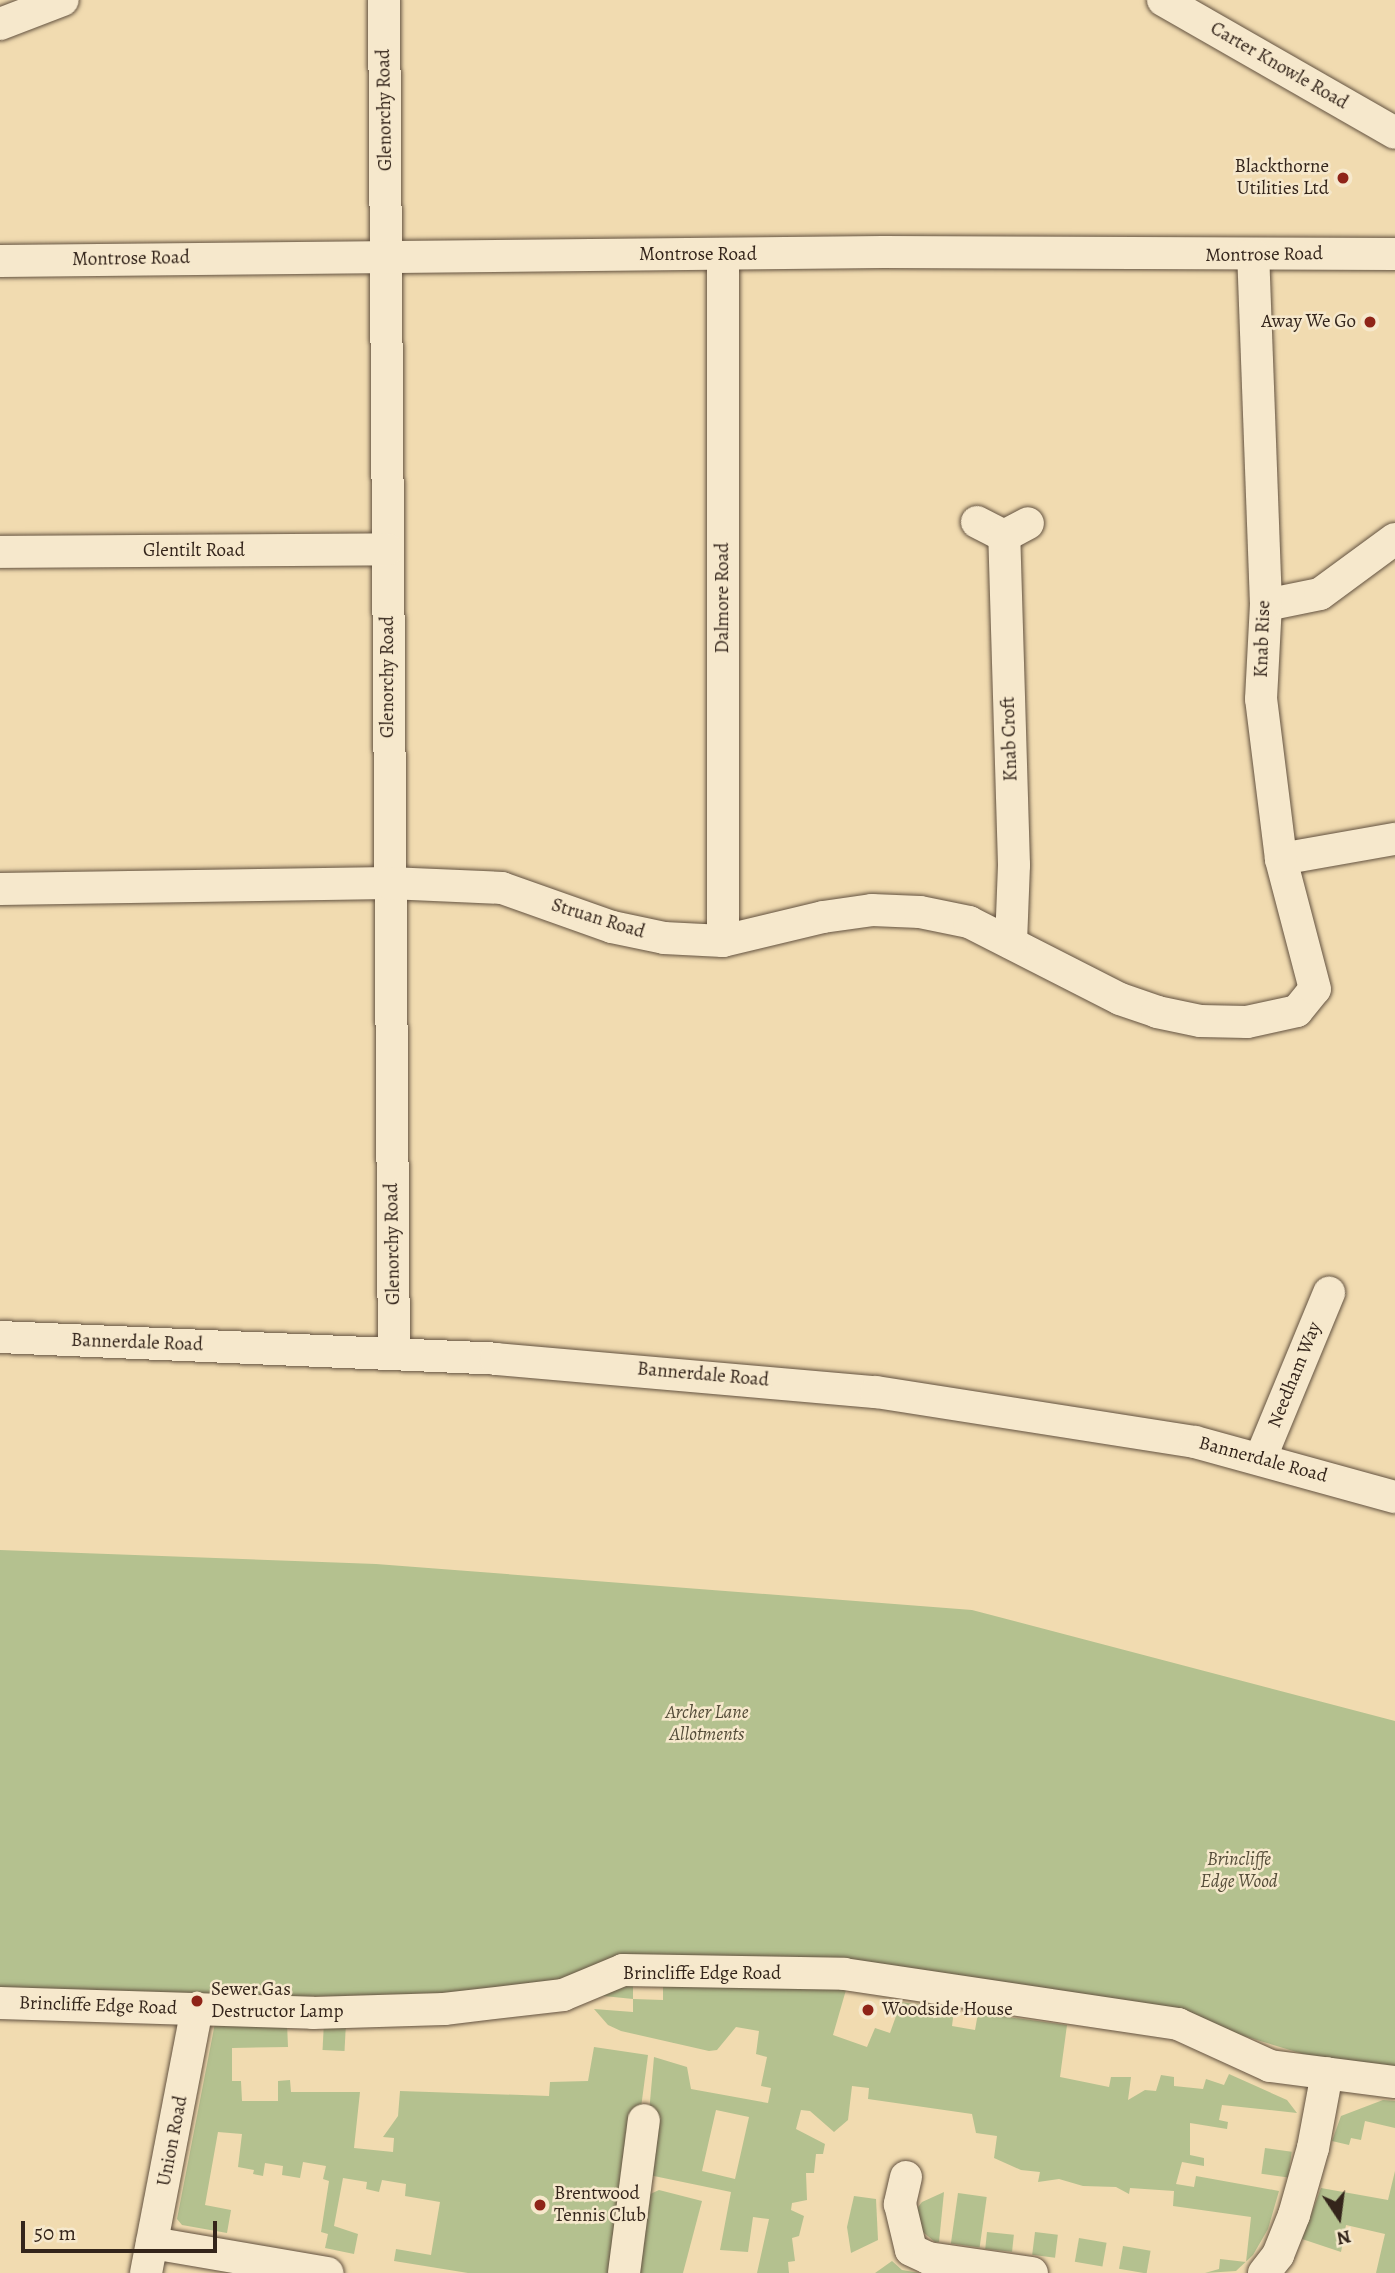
<!DOCTYPE html>
<style>
body{margin:0}
#map{position:relative;width:1395px;height:2273px;overflow:hidden;background:#f1dbb0;font-family:Alegreya,serif}
div>[style]{position:absolute}
.green>*{inset:0;background:#b4c18f;transform-origin:0 0}
.roads{filter:drop-shadow(0 0 2px #635240) drop-shadow(0 0 2px #635240)}
.minor>*{height:32px;margin:-16px;padding:0 16px;transform-origin:16px;border-radius:16px;background:#f6e8cc}
.dots>*{width:19px;height:19px;translate:-50% -50%;box-sizing:border-box;border:4px solid #f6e8cc;border-radius:50%}
span{translate:-50% -50%;white-space:nowrap;text-align:center;line-height:1.15;-webkit-text-stroke:5px #f6e8cc;paint-order:stroke}
.street-label{font-size:19px;color:#34251b}
.poi-label{font-size:19px;color:#34251b}
.right{translate:-100% -50%;text-align:right}
.left{translate:0 -50%;text-align:left}
.park-label{font-size:19px;color:#544c38;font-style:italic}
.north{position:absolute;left:1304px;top:2182px;width:70px;height:70px;-webkit-text-stroke:5px #f6e8cc;paint-order:stroke;rotate:167deg;font-size:19px;font-weight:700;line-height:28px;text-align:center;color:#34251b}
.north::after{content:'';display:block;margin:auto;width:24px;height:32px;background:#34251b;clip-path:polygon(50% 0,100% 100%,50% 72%,0 100%)}
.scale{position:absolute;left:21px;top:2221px;width:196px;height:32px;box-sizing:border-box;border:4px solid #34251b;border-top:0;padding-left:9px;font-size:21px;line-height:24px;white-space:nowrap;color:#34251b;-webkit-text-stroke:5px #f6e8cc;paint-order:stroke}
</style>
<div id="map">
<div class="green">
<div style="clip-path:polygon(0 1550px,376px 1564px,972px 1610px,1395px 1721px,1395px 2068px,1323px 2060px,1174px 2015px,845px 1964px,510px 1991px,270px 1998px,0 1995px)"></div>
<div style="clip-path:polygon(evenodd,633px 1981px,633px 1999px,663px 2000px,663px 1981px,848px 1983px,833px 2035px,867px 2047px,875px 2028px,890px 2033px,901px 2002px,954px 2010px,952px 2026px,975px 2030px,978px 2013px,1067px 2025px,1060px 2077px,1109px 2087px,1111px 2077px,1131px 2077px,1128px 2100px,1145px 2090px,1156px 2091px,1161px 2075px,1174px 2077px,1174px 2086px,1203px 2089px,1206px 2079px,1224px 2085px,1229px 2074px,1287px 2100px,1297px 2113px,1222px 2105px,1219px 2120px,1228px 2122px,1227px 2129px,1190px 2123px,1190px 2155px,1204px 2158px,1204px 2166px,1182px 2162px,1176px 2184px,1194px 2187px,1196px 2176px,1279px 2191px,1268px 2229px,1253px 2255px,1236px 2271px,1205px 2273px,1219px 2269px,1220px 2259px,1246px 2262px,1251px 2217px,1173px 2206px,1174px 2191px,1130px 2188px,1129px 2194px,1116px 2187px,1083px 2186px,1059px 2179px,1038px 2182px,1040px 2172px,1021px 2170px,994px 2158px,997px 2136px,976px 2133px,972px 2114px,868px 2099px,869px 2088px,852px 2086px,848px 2120px,834px 2132px,810px 2111px,801px 2110px,796px 2129px,825px 2144px,823px 2154px,816px 2154px,814px 2173px,806px 2173px,807px 2200px,792px 2203px,791px 2210px,804px 2216px,799px 2236px,792px 2238px,795px 2261px,788px 2262px,789px 2273px,757px 2273px,769px 2219px,753px 2217px,748px 2252px,720px 2250px,731px 2192px,649px 2175px,644px 2168px,654px 2057px,687px 2067px,691px 2089px,768px 2103px,771px 2088px,761px 2086px,767px 2057px,756px 2054px,759px 2031px,736px 2027px,717px 2050px,709px 2051px,621px 2031px,608px 2025px,594px 2009px,633px 2012px,633px 1999px,594px 1995px,633px 1981px,716px 2110px,749px 2117px,735px 2179px,702px 2171px,716px 2110px)"></div>
<div style="left:324px;top:2022px;width:22px;height:28px;rotate:3deg"></div>
<div style="clip-path:polygon(215px 2023px,287px 2023px,288px 2047px,232px 2048px,232px 2081px,241px 2081px,242px 2101px,278px 2101px,278px 2081px,290px 2080px,291px 2092px,360px 2092px,354px 2148px,393px 2152px,394px 2138px,383px 2137px,398px 2116px,400px 2091px,549px 2096px,550px 2082px,588px 2081px,594px 2047px,648px 2055px,619px 2273px,468px 2273px,394px 2261px,396px 2249px,431px 2255px,440px 2202px,405px 2196px,406px 2184px,382px 2180px,379px 2192px,366px 2189px,367px 2182px,343px 2178px,334px 2226px,358px 2234px,354px 2254px,325px 2248px,328px 2234px,321px 2232px,329px 2181px,323px 2179px,326px 2166px,303px 2162px,300px 2178px,282px 2175px,283px 2166px,265px 2163px,263px 2176px,253px 2174px,254px 2170px,238px 2167px,242px 2134px,218px 2132px,205px 2205px,231px 2210px,227px 2233px,182px 2225px,177px 2219px)"></div>
<div style="clip-path:polygon(1383px 2100px,1395px 2101px,1395px 2128px,1365px 2121px,1361px 2140px,1351px 2138px,1349px 2145px,1332px 2141px,1341px 2116px)"></div>
<div style="left:1265px;top:2148px;width:27px;height:26px;rotate:8deg"></div>
<div style="clip-path:polygon(1395px 2171px,1395px 2273px,1376px 2273px,1385px 2234px,1346px 2225px,1341px 2252px,1302px 2239px,1321px 2188px,1388px 2200px)"></div>
<div style="clip-path:polygon(659px 2190px,702px 2201px,683px 2273px,635px 2273px,646px 2196px)"></div>
<div style="clip-path:polygon(944px 2192px,939px 2242px,935px 2242px,918px 2228px,915px 2211px,922px 2202px)"></div>
<div style="left:958px;top:2193px;width:29px;height:51px;rotate:8deg"></div>
<div style="clip-path:polygon(854px 2196px,876px 2199px,878px 2240px,851px 2253px,847px 2227px)"></div>
<div style="left:987px;top:2232px;width:27px;height:17px;rotate:6deg"></div>
<div style="left:1035px;top:2232px;width:23px;height:23px;rotate:7deg"></div>
<div style="left:1079px;top:2238px;width:28px;height:24px;rotate:10deg"></div>
<div style="left:1123px;top:2246px;width:28px;height:23px;rotate:10deg"></div>
<div style="clip-path:polygon(892px 2261px,902px 2270px,920px 2273px,875px 2273px)"></div>
</div>
<div class="roads">
<div class="minor">
<div style="left:384px;top:0;width:1354px;rotate:89.58deg"></div>
<div style="left:1163px;top:0;width:267px;rotate:29.8deg"></div>
<div style="left:0;top:24px;width:67px;rotate:-20.9deg"></div>
<div style="left:0;top:261px;width:883px;rotate:-0.58deg"></div>
<div style="left:883px;top:252px;width:512px;rotate:0.22deg"></div>
<div style="left:977px;top:522px;width:30px;rotate:27deg"></div>
<div style="left:0;top:552px;width:388px;rotate:-0.4deg"></div>
<div style="left:1266px;top:605px;width:55px;rotate:-11.5deg"></div>
<div style="left:1320px;top:594px;width:93px;rotate:-36.3deg"></div>
<div style="left:1281px;top:859px;width:116px;rotate:-10deg"></div>
<div style="left:0;top:889px;width:389px;rotate:-0.9deg"></div>
<div style="left:389px;top:883px;width:113px;rotate:2.5deg"></div>
<div style="left:502px;top:888px;width:117px;rotate:19.5deg"></div>
<div style="left:612px;top:927px;width:53px;rotate:11.9deg"></div>
<div style="left:664px;top:938px;width:59px;rotate:2.9deg"></div>
<div style="left:723px;top:941px;width:103px;rotate:-13.5deg"></div>
<div style="left:823px;top:917px;width:49px;rotate:-8.1deg"></div>
<div style="left:872px;top:910px;width:48px;rotate:2.4deg"></div>
<div style="left:920px;top:912px;width:50px;rotate:11.5deg"></div>
<div style="left:969px;top:922px;width:169px;rotate:27deg"></div>
<div style="left:1120px;top:999px;width:39px;rotate:19deg"></div>
<div style="left:1157px;top:1012px;width:44px;rotate:11.8deg"></div>
<div style="left:1200px;top:1021px;width:47px;rotate:1.2deg"></div>
<div style="left:1247px;top:1022px;width:51px;rotate:-12.4deg"></div>
<div style="left:1297px;top:1011px;width:28px;rotate:-51deg"></div>
<div style="left:1315px;top:989px;width:134px;rotate:-104.7deg"></div>
<div style="left:1281px;top:859px;width:161px;rotate:-97.1deg"></div>
<div style="left:1261px;top:699px;width:94px;rotate:-87deg"></div>
<div style="left:1266px;top:605px;width:351px;rotate:-92.1deg"></div>
<div style="left:723px;top:941px;width:686px;rotate:-90deg"></div>
<div style="left:1011px;top:943px;width:78px;rotate:-87.8deg"></div>
<div style="left:1014px;top:865px;width:329px;rotate:-91.7deg"></div>
<div style="left:1004px;top:536px;width:27px;rotate:-28deg"></div>
<div style="left:0;top:1337px;width:496px;rotate:2.5deg"></div>
<div style="left:496px;top:1359px;width:381px;rotate:5deg"></div>
<div style="left:876px;top:1392px;width:323px;rotate:8.9deg"></div>
<div style="left:1195px;top:1442px;width:207px;rotate:15.4deg"></div>
<div style="left:1261px;top:1457px;width:178px;rotate:-67.5deg"></div>
<div style="left:0;top:2003px;width:313px;rotate:1.8deg"></div>
<div style="left:313px;top:2013px;width:131px;rotate:-1.7deg"></div>
<div style="left:444px;top:2009px;width:120px;rotate:-6.7deg"></div>
<div style="left:563px;top:1995px;width:65px;rotate:-22.6deg"></div>
<div style="left:623px;top:1970px;width:221px;rotate:1deg"></div>
<div style="left:844px;top:1974px;width:338px;rotate:8.5deg"></div>
<div style="left:1178px;top:2024px;width:101px;rotate:24.5deg"></div>
<div style="left:1270px;top:2066px;width:126px;rotate:7.3deg"></div>
<div style="left:906px;top:2177px;width:28px;rotate:103deg"></div>
<div style="left:900px;top:2204px;width:47px;rotate:76.6deg"></div>
<div style="left:911px;top:2250px;width:19px;rotate:25deg"></div>
<div style="left:928px;top:2258px;width:105px;rotate:8.2deg"></div>
<div style="left:152px;top:2243px;width:178px;rotate:9.7deg"></div>
<div style="left:146px;top:2273px;width:269px;rotate:-79.1deg"></div>
<div style="left:624px;top:2273px;width:154px;rotate:-82.6deg"></div>
<div style="left:1264px;top:2273px;width:23px;rotate:-52deg"></div>
<div style="left:1278px;top:2255px;width:43px;rotate:-68.2deg"></div>
<div style="left:1294px;top:2215px;width:70px;rotate:-74.2deg"></div>
<div style="left:1313px;top:2148px;width:76px;rotate:-79.4deg"></div>
</div>
</div>
<div class="dots">
<div style="left:1343px;top:178px;background:#8f2418"></div>
<div style="left:1370px;top:322px;background:#8f2418"></div>
<div style="left:197px;top:2001px;background:#8f2418"></div>
<div style="left:868px;top:2010px;background:#8f2418"></div>
<div style="left:540px;top:2205px;background:#8f2418"></div>
</div>
<div class="street-label">
<span style="left:1279px;top:66px;rotate:30deg">Carter Knowle Road</span>
<span style="left:385px;top:110px;rotate:-91deg">Glenorchy Road</span>
<span style="left:698px;top:255px">Montrose Road</span>
<span style="left:1264px;top:255px;rotate:-1deg">Montrose Road</span>
<span style="left:131px;top:259px;rotate:-1deg">Montrose Road</span>
<span style="left:194px;top:551px">Glentilt Road</span>
<span style="left:723px;top:598px;rotate:-90deg">Dalmore Road</span>
<span style="left:1263px;top:639px;rotate:-88deg">Knab Rise</span>
<span style="left:388px;top:677px;rotate:-90deg">Glenorchy Road</span>
<span style="left:1010px;top:739px;rotate:-92deg">Knab Croft</span>
<span style="left:598px;top:919px;rotate:17deg">Struan Road</span>
<span style="left:393px;top:1244px;rotate:-91deg">Glenorchy Road</span>
<span style="left:137px;top:1343px;rotate:2deg">Bannerdale Road</span>
<span style="left:703px;top:1375px;rotate:5deg">Bannerdale Road</span>
<span style="left:1295px;top:1375px;rotate:-68deg">Needham Way</span>
<span style="left:1263px;top:1460px;rotate:15deg">Bannerdale Road</span>
<span style="left:702px;top:1974px">Brincliffe Edge Road</span>
<span style="left:98px;top:2006px;rotate:2deg">Brincliffe Edge Road</span>
<span style="left:173px;top:2141px;rotate:-79deg">Union Road</span>
</div>
<div class="poi-label">
<span class="right" style="left:1329px;top:178px">Blackthorne<br>Utilities Ltd</span>
<span class="right" style="left:1356px;top:322px">Away We Go</span>
<span class="left" style="left:211px;top:2001px">Sewer Gas<br>Destructor Lamp</span>
<span class="left" style="left:882px;top:2010px">Woodside House</span>
<span class="left" style="left:554px;top:2205px">Brentwood<br>Tennis Club</span>
</div>
<div class="park-label">
<span style="left:707px;top:1724px">Archer Lane<br>Allotments</span>
<span style="left:1239px;top:1871px">Brincliffe<br>Edge Wood</span>
</div>
<div class="north">N</div>
<div class="scale">50 m</div>
</div>
